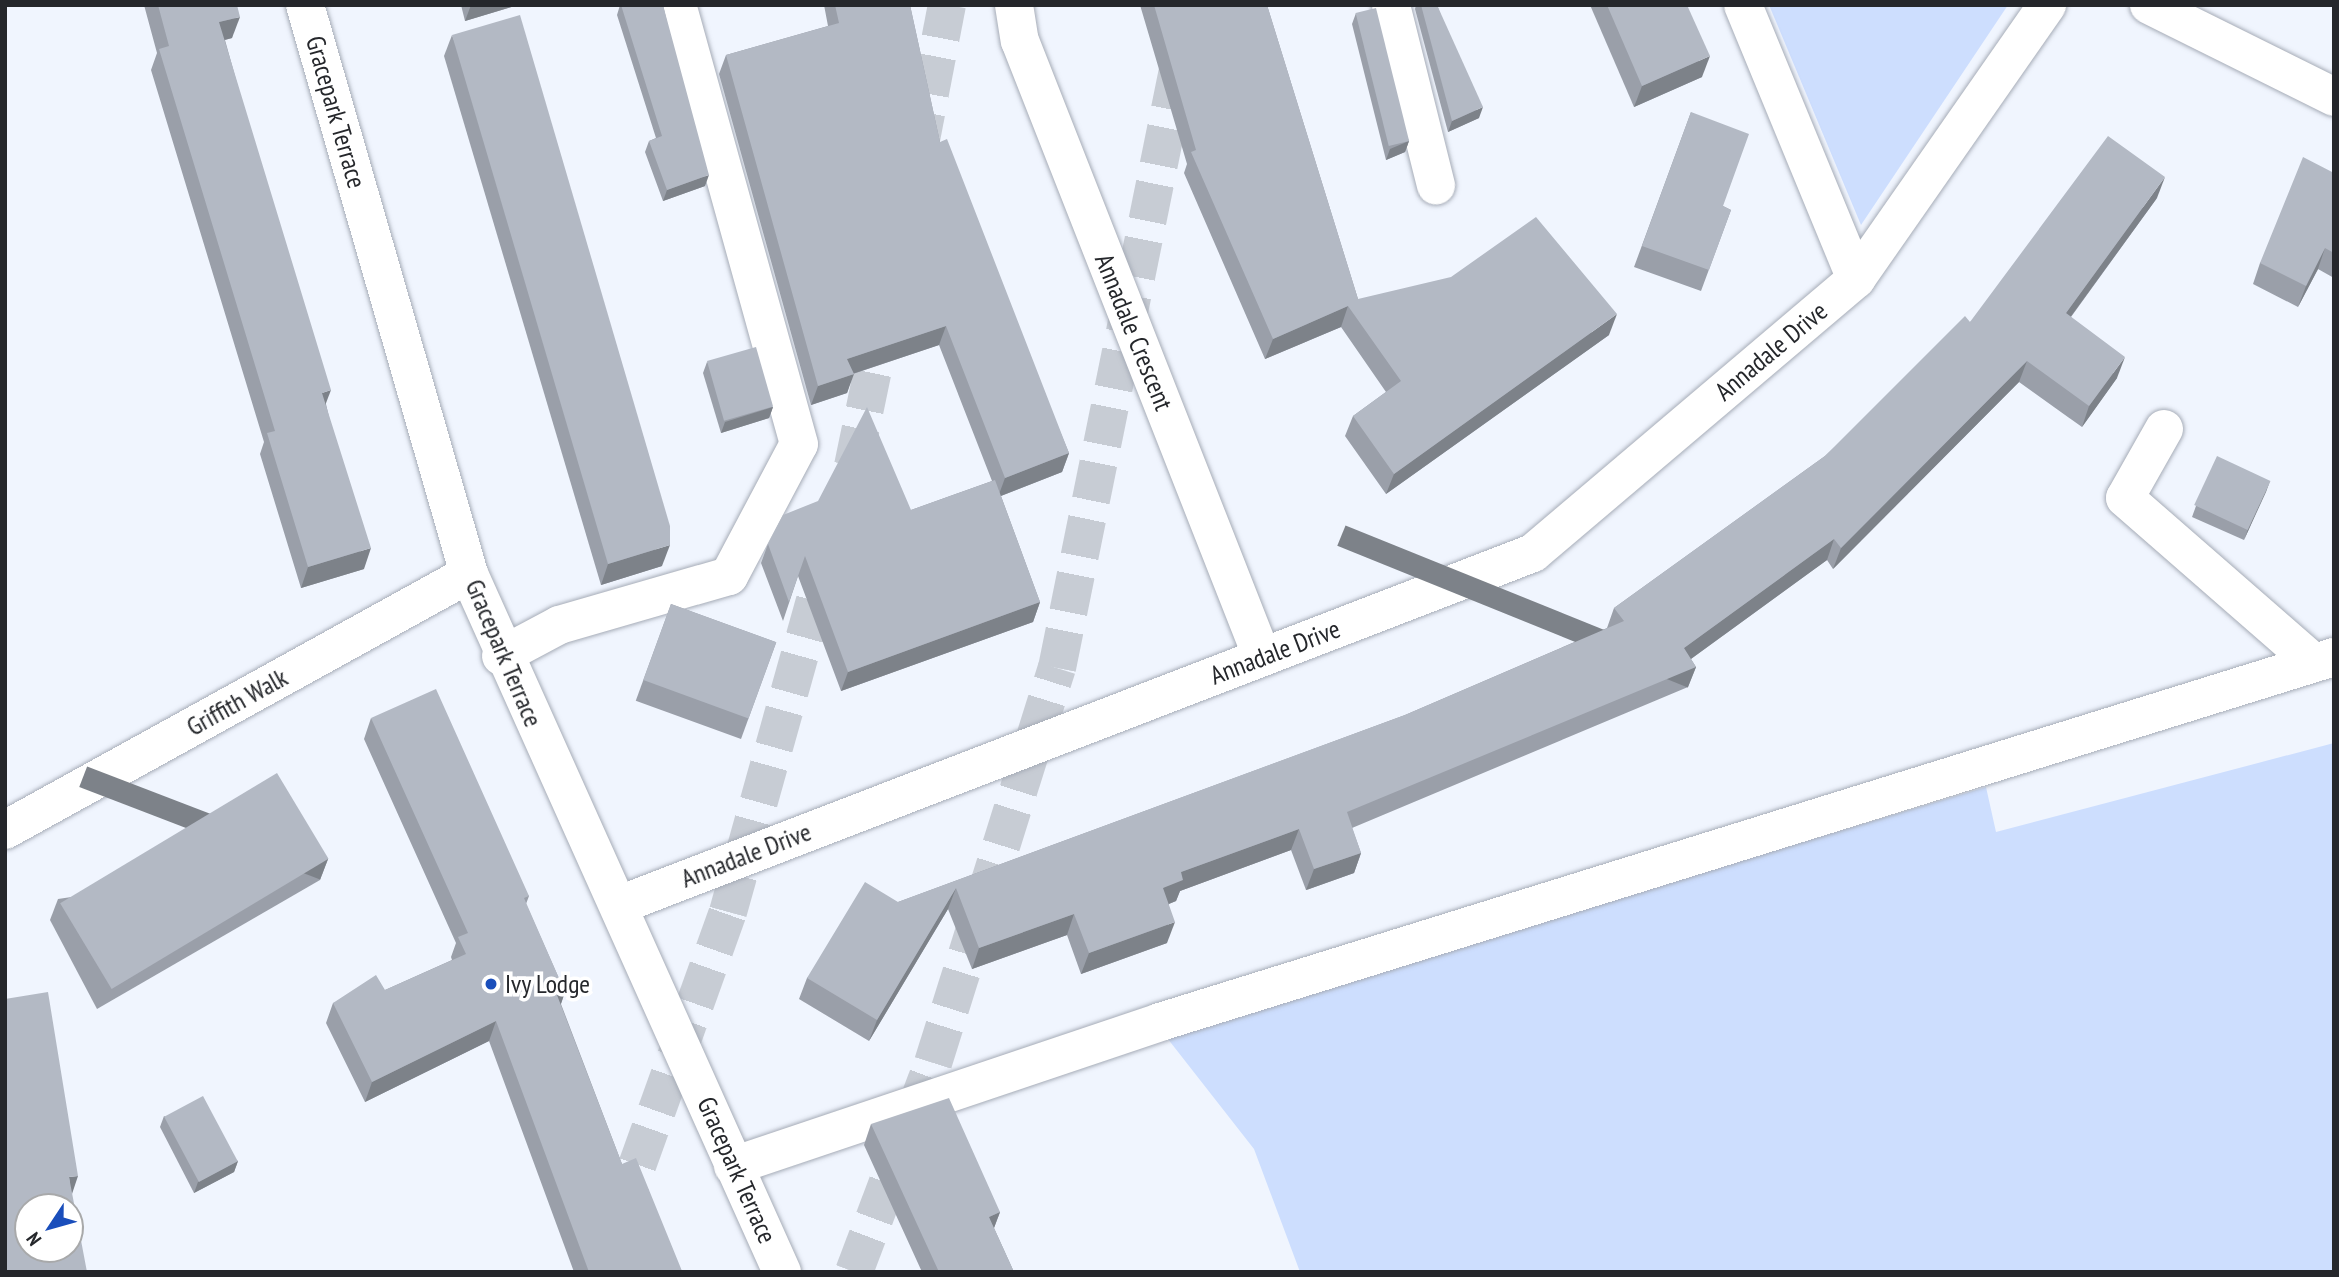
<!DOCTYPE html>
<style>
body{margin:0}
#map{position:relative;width:2339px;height:1277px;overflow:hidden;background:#f0f5fe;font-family:"PT Sans Narrow",sans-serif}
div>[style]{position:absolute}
.green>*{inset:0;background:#cddefe}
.highway-tunnel>*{height:38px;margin-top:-19px;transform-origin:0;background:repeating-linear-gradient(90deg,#c7ccd4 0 38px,transparent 0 57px)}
.roads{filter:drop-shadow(0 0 2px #a6acb7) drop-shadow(0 0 2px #a6acb7)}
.minor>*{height:38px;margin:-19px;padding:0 19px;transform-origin:19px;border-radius:19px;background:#fff}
.wall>*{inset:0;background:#9a9fa9;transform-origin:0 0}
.shaded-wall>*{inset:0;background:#7d8289;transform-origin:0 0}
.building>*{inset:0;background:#b3b9c4;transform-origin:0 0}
.dots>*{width:19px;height:19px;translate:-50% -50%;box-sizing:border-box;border:4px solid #fff;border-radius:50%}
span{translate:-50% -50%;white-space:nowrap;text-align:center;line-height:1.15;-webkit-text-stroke:7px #fff;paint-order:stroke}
.street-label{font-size:26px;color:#25272b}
.poi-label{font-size:26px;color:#25272b}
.left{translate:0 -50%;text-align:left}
.frame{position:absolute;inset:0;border:7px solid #25272b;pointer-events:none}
.north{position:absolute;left:14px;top:1193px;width:70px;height:70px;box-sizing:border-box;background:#fff;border:2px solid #a8a9aa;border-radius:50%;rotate:234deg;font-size:19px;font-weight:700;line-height:28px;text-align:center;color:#25272b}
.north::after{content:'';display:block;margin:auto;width:24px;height:32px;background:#1a4ebb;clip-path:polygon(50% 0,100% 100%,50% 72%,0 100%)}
</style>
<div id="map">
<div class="green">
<div style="clip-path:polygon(1769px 5px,2008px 5px,1861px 225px)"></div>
<div style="clip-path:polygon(2334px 743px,2334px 1272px,1300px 1272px,1254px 1149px,1164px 1034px,1986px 787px,1996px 832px)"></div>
</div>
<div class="highway-tunnel">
<div style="left:919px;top:150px;width:148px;rotate:-79.1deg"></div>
<div style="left:853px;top:466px;width:153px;rotate:-78.3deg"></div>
<div style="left:599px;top:1272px;width:382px;rotate:-70.3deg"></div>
<div style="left:728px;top:912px;width:364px;rotate:-74.4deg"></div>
<div style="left:854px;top:1272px;width:223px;rotate:-69.3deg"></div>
<div style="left:933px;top:1063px;width:414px;rotate:-72.6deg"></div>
<div style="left:1057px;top:668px;width:676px;rotate:-78.57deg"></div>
</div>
<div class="roads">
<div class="minor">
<div style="left:305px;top:5px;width:592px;rotate:73.92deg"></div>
<div style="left:469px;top:574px;width:765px;rotate:65.85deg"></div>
<div style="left:1014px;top:5px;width:36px;rotate:81deg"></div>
<div style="left:1020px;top:41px;width:662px;rotate:68.55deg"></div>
<div style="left:1391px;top:5px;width:186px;rotate:76deg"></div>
<div style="left:1743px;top:5px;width:296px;rotate:67.6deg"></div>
<div style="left:2149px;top:5px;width:207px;rotate:26.4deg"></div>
<div style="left:2164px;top:429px;width:79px;rotate:119.5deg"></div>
<div style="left:2125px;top:498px;width:251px;rotate:41.1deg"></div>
<div style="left:501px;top:656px;width:66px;rotate:-28.1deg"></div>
<div style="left:559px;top:625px;width:177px;rotate:-16.1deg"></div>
<div style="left:729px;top:576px;width:149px;rotate:-62.1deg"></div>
<div style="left:799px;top:444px;width:456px;rotate:-105.5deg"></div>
<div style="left:5px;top:830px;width:530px;rotate:-28.89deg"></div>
<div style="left:622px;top:904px;width:976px;rotate:-21.07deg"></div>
<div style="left:1533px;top:553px;width:424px;rotate:-40.3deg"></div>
<div style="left:1856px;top:279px;width:334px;rotate:-55.1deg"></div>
<div style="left:733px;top:1166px;width:451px;rotate:-18.6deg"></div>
<div style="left:1160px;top:1022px;width:1229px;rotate:-17.27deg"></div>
</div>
</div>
<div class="wall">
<div style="clip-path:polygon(144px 5px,237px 5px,232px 38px,225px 40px,326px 404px,364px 569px,301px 588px,260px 454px,264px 442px,151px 70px,157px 53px)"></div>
<div style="clip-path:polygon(461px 5px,518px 5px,465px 21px)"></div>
<div style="clip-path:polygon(620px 5px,663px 5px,705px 186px,663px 201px,645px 152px,649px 141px,656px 138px,617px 15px)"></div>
<div style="clip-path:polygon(824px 5px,910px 5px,940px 142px,1069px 453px,1062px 472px,1001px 496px,1040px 602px,1033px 622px,841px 691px,798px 576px,783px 621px,761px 563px,768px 544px,911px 510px,992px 481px,939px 345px,853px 374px,847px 393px,811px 405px,719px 74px,726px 55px,828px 26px)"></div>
<div style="clip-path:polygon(1140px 5px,1267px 5px,1358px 299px,1609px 335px,1386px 494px,1345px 436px,1353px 416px,1386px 392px,1341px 327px,1265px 359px,1184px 173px,1187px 164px)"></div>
<div style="clip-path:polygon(1416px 5px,1437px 5px,1479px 118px,1448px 132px,1415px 9px)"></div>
<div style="clip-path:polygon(1590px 5px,1687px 5px,1702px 77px,1634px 107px)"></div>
<div style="clip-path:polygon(1356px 13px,1409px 141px,1405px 152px,1386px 160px,1352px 24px)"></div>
<div style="clip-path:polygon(452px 35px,662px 566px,601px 585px,444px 56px)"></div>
<div style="clip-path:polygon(1691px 112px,1723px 206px,1731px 210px,1701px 291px,1634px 267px)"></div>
<div style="clip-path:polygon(2334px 173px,2334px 278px,2318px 269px,2298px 307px,2253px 284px,2260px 263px)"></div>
<div style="clip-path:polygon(2157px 198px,2071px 317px,2117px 378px,2082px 427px,2019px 382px,1833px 569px,1827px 560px,1691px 659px,1696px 667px,1688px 687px,1352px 828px,1361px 853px,1354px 873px,1306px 890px,1291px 850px,1180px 891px,1176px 901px,1169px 904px,1167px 943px,1081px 974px,1067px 935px,972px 969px,948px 909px,869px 1041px,799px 999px,807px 978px,898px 902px,1405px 715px,1607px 628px,1614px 608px,1825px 456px,1970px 322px)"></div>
<div style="clip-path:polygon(707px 362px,773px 407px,769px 418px,721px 433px,703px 373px)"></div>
<div style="clip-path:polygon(2270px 481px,2244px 540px,2192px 517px,2196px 506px)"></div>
<div style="left:671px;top:604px;width:112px;height:103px;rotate:20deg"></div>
<div style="clip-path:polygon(371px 718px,529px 896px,526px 904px,565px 992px,561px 1004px,622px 1164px,682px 1272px,574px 1272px,489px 1041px,365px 1102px,326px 1023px,333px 1003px,385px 990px,452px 960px,451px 957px,456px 943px,364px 739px)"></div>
<div style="clip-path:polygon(328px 859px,320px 880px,97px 1009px,50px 920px,58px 899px)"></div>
<div style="clip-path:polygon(164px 1116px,238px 1161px,234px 1172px,194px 1193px,160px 1127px)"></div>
<div style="clip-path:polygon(871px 1124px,1000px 1212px,994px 1228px,1014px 1272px,922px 1272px,864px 1145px)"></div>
</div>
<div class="shaded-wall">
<div style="clip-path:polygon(471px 5px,518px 5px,465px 21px)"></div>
<div style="clip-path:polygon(240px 17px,232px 38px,212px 43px,219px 22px)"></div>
<div style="clip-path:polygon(1710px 56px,1702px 77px,1634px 107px,1642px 86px)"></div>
<div style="clip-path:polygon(1483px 107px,1479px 118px,1448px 132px,1452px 121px)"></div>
<div style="clip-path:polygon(1409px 141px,1405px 152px,1386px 160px,1390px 149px)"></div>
<div style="clip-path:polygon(709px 175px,705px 186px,663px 201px,667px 190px)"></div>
<div style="clip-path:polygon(2165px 177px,2157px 198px,2058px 334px,2066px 313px)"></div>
<div style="clip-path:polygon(2325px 248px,2318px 269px,2298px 307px,2306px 286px)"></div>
<div style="clip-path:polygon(1348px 306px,1341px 327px,1265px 359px,1273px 339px)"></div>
<div style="clip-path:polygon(1617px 314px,1609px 335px,1386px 494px,1394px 474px)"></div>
<div style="clip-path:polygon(946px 326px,939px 345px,840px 378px,847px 359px)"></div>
<div style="clip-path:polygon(2125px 357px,2117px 378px,2082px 427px,2089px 406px)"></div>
<div style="clip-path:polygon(2027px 361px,2019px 382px,1833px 569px,1841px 548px)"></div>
<div style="clip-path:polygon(854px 374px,847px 393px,811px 405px,818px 386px)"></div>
<div style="clip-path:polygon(331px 390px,323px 411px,322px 393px)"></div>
<div style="clip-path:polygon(773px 407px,769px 418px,721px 433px,725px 422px)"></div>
<div style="clip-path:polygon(1069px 453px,1062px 472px,998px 497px,1005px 478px)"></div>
<div style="clip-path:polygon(2270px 481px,2266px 492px,2244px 540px,2248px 529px)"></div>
<div style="clip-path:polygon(1834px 539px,1827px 560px,1677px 669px,1684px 648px)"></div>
<div style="clip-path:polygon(670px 545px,662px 566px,601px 585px,608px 564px)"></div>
<div style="clip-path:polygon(371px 548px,364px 569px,301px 588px,308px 567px)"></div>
<div style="clip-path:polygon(1040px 602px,1033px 622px,841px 691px,848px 672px)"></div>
<div style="left:1696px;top:667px;width:22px;height:378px;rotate:112deg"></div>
<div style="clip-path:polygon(1299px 829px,1291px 850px,1180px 891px,1176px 901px,1156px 909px,1163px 888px,1181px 872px)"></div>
<div style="clip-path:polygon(1361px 853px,1354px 873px,1306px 890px,1314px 869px)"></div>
<div style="left:328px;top:859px;width:22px;height:258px;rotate:111deg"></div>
<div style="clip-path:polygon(956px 888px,948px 909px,869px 1041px,877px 1020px)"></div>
<div style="clip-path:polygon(1074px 914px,1067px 935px,972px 969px,979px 948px)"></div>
<div style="clip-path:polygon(1175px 922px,1167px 943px,1081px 974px,1089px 953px)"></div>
<div style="clip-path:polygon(565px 992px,558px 1012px,557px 995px)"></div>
<div style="clip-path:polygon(496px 1021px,489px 1041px,365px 1102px,372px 1082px)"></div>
<div style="clip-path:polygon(238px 1161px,234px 1172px,194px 1193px,198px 1182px)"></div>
<div style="clip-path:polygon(78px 1176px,71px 1197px,69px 1177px)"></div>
<div style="clip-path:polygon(1000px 1212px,992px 1233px,989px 1217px)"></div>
</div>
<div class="building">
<div style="clip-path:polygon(158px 5px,237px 5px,240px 17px,219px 22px,331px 390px,322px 393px,371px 548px,308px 567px,267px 433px,275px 431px,159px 49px,169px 46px)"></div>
<div style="clip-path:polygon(621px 5px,663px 5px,709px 175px,667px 190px,649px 141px,662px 136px)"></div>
<div style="clip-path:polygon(835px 5px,910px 5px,940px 142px,947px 139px,1069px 453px,1005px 478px,946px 326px,847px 359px,854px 374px,818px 386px,726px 55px,839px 23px)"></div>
<div style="clip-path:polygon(1154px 5px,1267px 5px,1358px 299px,1451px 277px,1536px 217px,1617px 314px,1394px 474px,1353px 416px,1401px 381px,1348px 306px,1273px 339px,1191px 152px,1196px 150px)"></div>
<div style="clip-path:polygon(1421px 5px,1437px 5px,1483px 107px,1452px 121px)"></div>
<div style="clip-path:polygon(1607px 5px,1687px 5px,1710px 56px,1642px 86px)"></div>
<div style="left:1376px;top:8px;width:137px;height:21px;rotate:76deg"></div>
<div style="clip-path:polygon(520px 15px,670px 526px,670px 545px,608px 564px,452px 35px)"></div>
<div style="clip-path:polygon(1691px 112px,1749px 134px,1723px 206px,1731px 210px,1709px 270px,1642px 246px)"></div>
<div style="clip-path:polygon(2108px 136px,2165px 177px,2066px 313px,2125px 357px,2089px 406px,2027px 361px,1841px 548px,1834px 539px,1684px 648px,1696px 667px,1347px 812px,1361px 853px,1314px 869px,1299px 829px,1181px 872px,1183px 880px,1163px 888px,1175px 922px,1089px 953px,1074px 914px,979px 948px,956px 888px,877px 1020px,807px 978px,865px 882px,898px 902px,1405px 715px,1624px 621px,1614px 608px,1825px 456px,1965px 316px,1970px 322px)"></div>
<div style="clip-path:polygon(2303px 157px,2334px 173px,2334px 253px,2325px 248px,2306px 286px,2260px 263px)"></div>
<div style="left:756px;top:347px;width:62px;height:51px;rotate:74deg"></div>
<div style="clip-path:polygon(867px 407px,911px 510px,995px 480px,1040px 602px,848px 672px,805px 556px,789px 602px,768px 544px,783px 515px,818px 501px)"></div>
<div style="left:2217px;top:456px;width:59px;height:54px;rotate:25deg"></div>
<div style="left:671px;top:604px;width:112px;height:81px;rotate:20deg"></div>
<div style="clip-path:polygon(436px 689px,529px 896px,524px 898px,565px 992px,557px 995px,622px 1164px,636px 1158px,682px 1271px,589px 1272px,496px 1021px,372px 1082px,333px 1003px,376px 975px,385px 990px,466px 954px,458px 937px,468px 933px,371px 718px)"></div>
<div style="left:277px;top:773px;width:100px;height:253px;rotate:59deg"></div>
<div style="clip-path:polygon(evenodd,48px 992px,78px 1176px,69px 1177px,87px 1272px,6px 1272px,5px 1265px,5px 999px,48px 992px,28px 1207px,70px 1207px,70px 1249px,28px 1249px,28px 1207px)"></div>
<div style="left:203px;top:1096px;width:74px;height:44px;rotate:62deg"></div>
<div style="clip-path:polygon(949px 1098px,1000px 1212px,989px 1217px,1014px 1272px,939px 1272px,871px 1124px)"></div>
</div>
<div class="dots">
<div style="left:491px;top:984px;background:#1a4ebb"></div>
</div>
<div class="street-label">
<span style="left:336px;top:112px;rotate:74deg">Gracepark Terrace</span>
<span style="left:1134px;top:332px;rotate:68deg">Annadale Crescent</span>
<span style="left:1771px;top:351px;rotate:-40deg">Annadale Drive</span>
<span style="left:1275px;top:652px;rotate:-21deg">Annadale Drive</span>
<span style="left:504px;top:653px;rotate:67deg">Gracepark Terrace</span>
<span style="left:237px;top:702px;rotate:-29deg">Griffith Walk</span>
<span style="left:746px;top:855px;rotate:-21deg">Annadale Drive</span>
<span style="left:737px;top:1170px;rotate:66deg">Gracepark Terrace</span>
</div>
<div class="poi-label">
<span class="left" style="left:505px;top:984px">Ivy Lodge</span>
</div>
<div class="frame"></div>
<div class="north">N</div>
</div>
